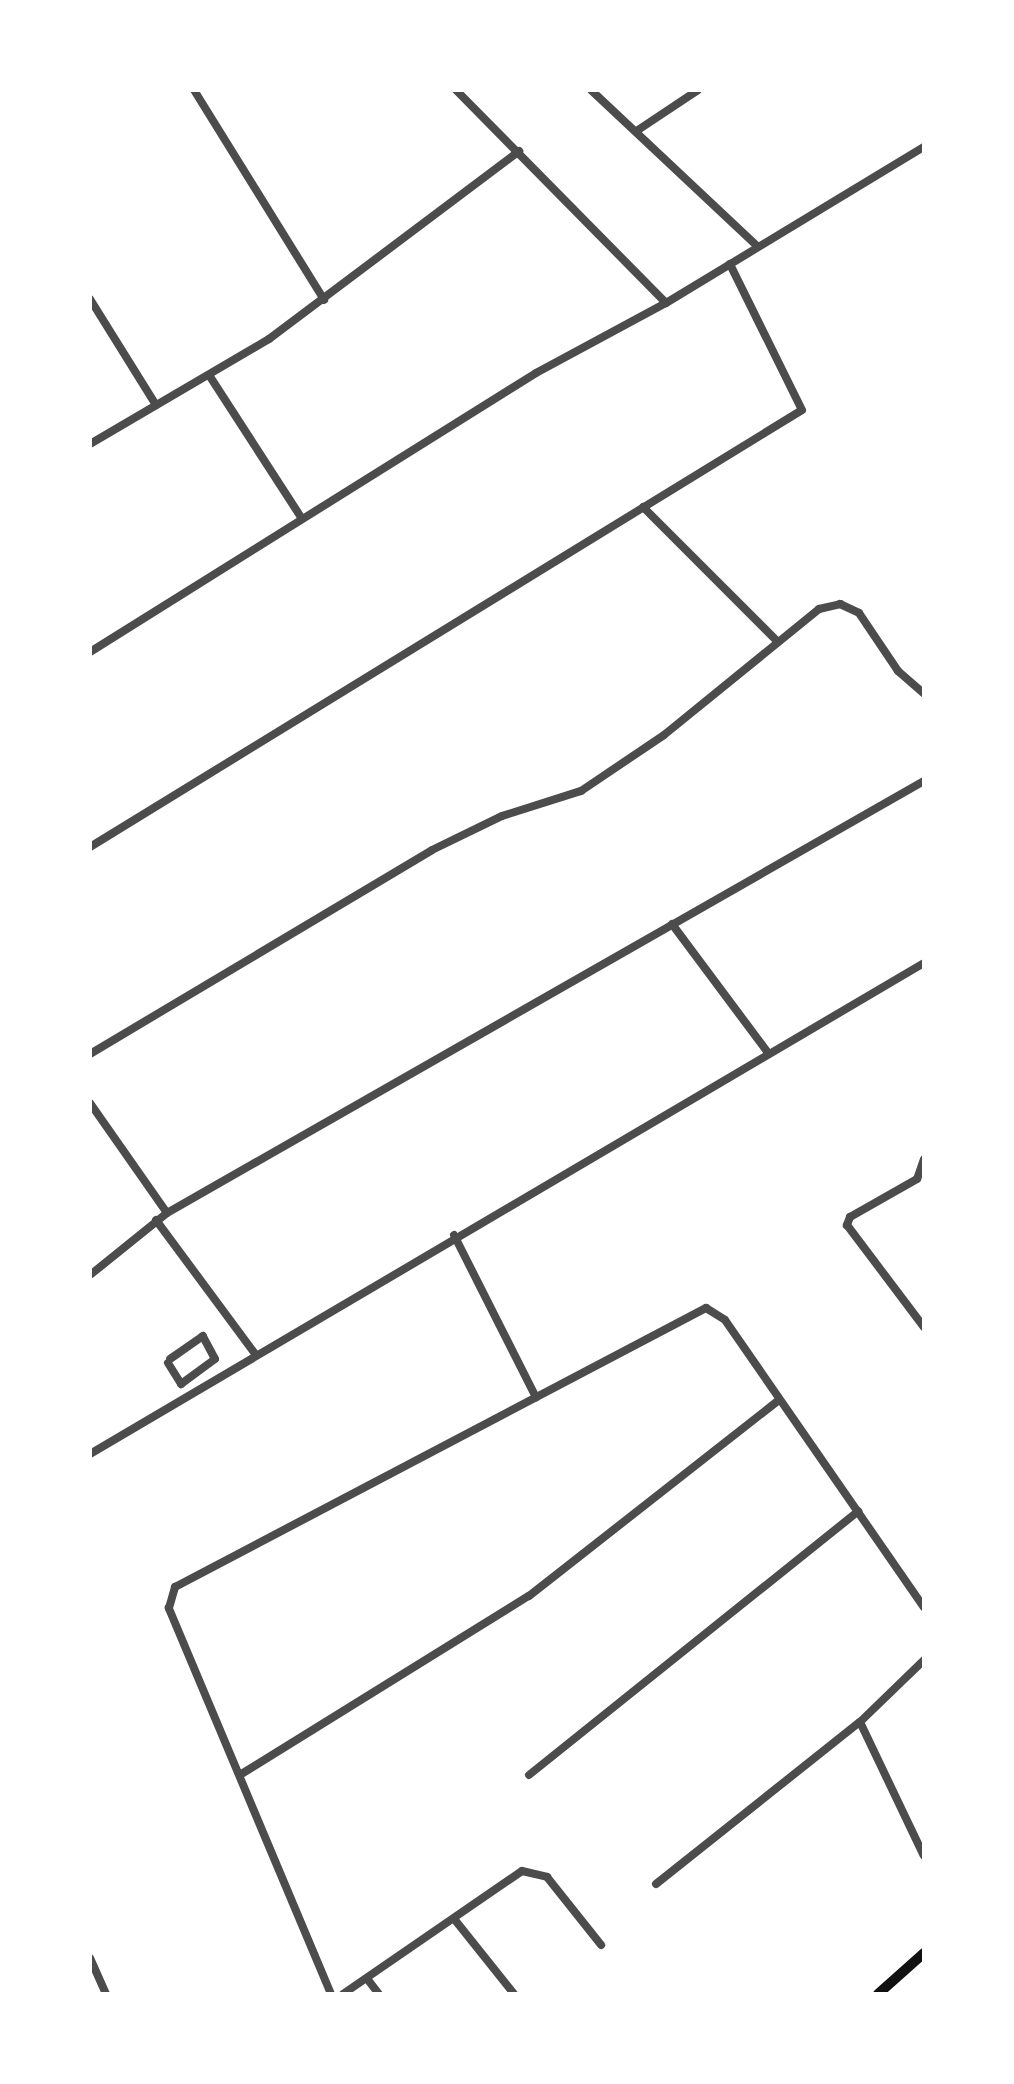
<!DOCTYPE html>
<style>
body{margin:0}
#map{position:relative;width:1014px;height:2084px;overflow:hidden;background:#fff;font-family:"Open Sans",sans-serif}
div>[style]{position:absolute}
.minor>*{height:8px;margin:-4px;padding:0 4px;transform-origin:4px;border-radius:4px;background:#4c4c4c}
.secondary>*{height:10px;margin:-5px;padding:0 5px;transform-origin:5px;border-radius:5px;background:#111}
span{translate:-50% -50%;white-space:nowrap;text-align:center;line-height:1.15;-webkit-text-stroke:8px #fff;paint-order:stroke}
.frame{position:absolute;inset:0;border:92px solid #fff;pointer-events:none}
</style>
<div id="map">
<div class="minor">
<div style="left:194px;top:90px;width:247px;rotate:58.2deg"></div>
<div style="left:456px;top:90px;width:299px;rotate:45.4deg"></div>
<div style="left:591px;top:90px;width:228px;rotate:43.2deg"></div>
<div style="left:638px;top:130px;width:72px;rotate:-33.7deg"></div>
<div style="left:90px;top:299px;width:125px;rotate:58.1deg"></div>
<div style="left:209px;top:375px;width:171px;rotate:57.1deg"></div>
<div style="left:90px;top:444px;width:208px;rotate:-30.4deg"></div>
<div style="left:269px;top:339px;width:313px;rotate:-36.9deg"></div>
<div style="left:643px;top:507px;width:190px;rotate:45deg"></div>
<div style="left:90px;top:652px;width:526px;rotate:-32.03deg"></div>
<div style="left:536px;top:373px;width:148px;rotate:-28.3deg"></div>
<div style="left:666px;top:303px;width:301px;rotate:-31.2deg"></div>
<div style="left:90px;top:847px;width:835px;rotate:-31.54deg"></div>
<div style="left:802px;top:410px;width:163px;rotate:-116.3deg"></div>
<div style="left:672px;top:924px;width:162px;rotate:53.3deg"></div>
<div style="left:90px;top:1054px;width:398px;rotate:-30.8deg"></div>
<div style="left:432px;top:850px;width:78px;rotate:-25.9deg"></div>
<div style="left:502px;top:816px;width:83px;rotate:-17.6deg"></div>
<div style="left:581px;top:791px;width:100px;rotate:-34deg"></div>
<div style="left:664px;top:735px;width:200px;rotate:-39.1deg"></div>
<div style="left:819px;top:609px;width:22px;rotate:-13deg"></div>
<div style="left:840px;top:604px;width:21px;rotate:25deg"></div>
<div style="left:859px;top:613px;width:70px;rotate:56.1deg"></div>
<div style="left:898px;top:671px;width:35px;rotate:41deg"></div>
<div style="left:90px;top:1103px;width:134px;rotate:55deg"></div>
<div style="left:924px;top:1159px;width:21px;rotate:109deg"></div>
<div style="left:917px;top:1179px;width:77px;rotate:150.4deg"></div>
<div style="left:850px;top:1217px;width:9px;rotate:111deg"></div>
<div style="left:847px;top:1225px;width:128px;rotate:53deg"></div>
<div style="left:156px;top:1220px;width:167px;rotate:53.5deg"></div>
<div style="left:454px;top:1235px;width:182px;rotate:63.2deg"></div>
<div style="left:90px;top:1275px;width:99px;rotate:-38.8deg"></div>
<div style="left:167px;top:1213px;width:872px;rotate:-29.71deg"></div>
<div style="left:168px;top:1363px;width:25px;rotate:58deg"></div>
<div style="left:181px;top:1384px;width:42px;rotate:-36.3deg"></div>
<div style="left:215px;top:1359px;width:26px;rotate:-118deg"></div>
<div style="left:203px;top:1336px;width:40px;rotate:145.1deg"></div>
<div style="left:90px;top:1454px;width:968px;rotate:-30.49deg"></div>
<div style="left:860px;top:1722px;width:148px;rotate:64.5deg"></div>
<div style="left:243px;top:1773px;width:336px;rotate:-31.8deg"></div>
<div style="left:529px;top:1596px;width:316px;rotate:-38.1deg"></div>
<div style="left:529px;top:1775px;width:422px;rotate:-38.7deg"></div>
<div style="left:656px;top:1884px;width:260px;rotate:-38.5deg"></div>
<div style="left:860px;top:1722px;width:89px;rotate:-44.1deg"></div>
<div style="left:455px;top:1920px;width:95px;rotate:51.4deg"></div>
<div style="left:90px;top:1958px;width:39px;rotate:66deg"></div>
<div style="left:368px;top:1980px;width:18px;rotate:52deg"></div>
<div style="left:331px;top:1994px;width:419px;rotate:-112.8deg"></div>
<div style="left:169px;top:1608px;width:22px;rotate:-74deg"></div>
<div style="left:175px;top:1587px;width:600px;rotate:-27.72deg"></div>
<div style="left:706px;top:1308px;width:22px;rotate:32deg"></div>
<div style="left:725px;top:1320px;width:349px;rotate:55.3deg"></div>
<div style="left:343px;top:1994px;width:217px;rotate:-34.5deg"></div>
<div style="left:522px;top:1871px;width:26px;rotate:13deg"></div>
<div style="left:547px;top:1877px;width:87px;rotate:51.5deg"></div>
</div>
<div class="secondary">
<div style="left:878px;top:1994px;width:62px;rotate:-41.7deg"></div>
</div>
<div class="frame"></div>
</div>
